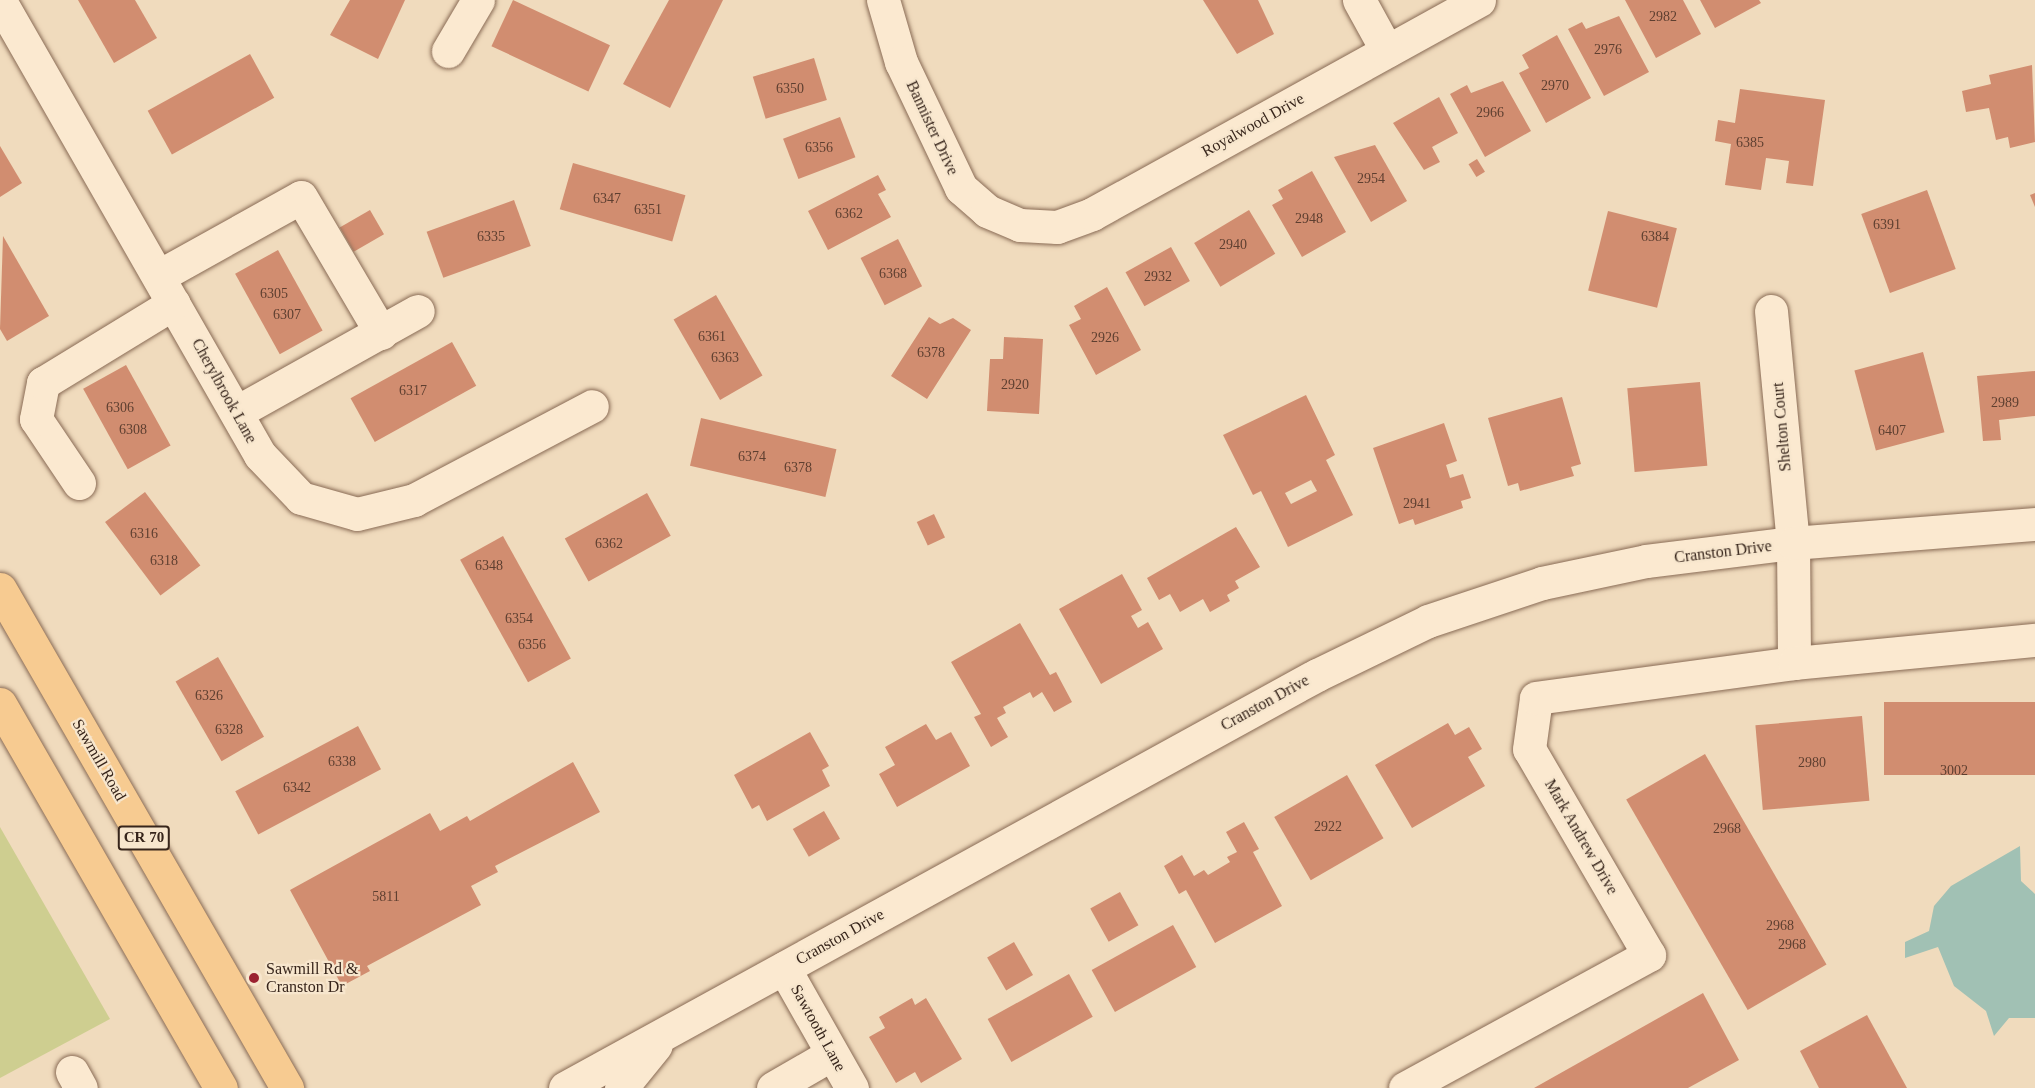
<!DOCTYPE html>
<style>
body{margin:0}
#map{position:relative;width:2035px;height:1088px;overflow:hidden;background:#f0dbbd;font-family:"Times New Roman",serif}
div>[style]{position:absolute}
.green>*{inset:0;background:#cece90}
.water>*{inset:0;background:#a1c1b4}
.building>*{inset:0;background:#d18d70;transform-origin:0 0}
.roads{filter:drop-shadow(0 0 2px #896b55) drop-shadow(0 0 2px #896b55)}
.minor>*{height:33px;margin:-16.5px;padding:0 16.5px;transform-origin:16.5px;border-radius:16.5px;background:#fbe9d0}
.major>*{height:33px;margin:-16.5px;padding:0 16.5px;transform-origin:16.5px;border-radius:16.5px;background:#f7cb91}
.dots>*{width:16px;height:16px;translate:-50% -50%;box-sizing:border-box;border:3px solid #f7e6cd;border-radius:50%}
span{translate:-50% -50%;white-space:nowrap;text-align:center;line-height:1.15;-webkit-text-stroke:4.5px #f7e6cd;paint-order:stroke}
.number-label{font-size:14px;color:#5e3f30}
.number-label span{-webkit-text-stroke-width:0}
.shield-label span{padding:2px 4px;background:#f7e6cd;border:2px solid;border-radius:4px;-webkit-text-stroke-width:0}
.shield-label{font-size:15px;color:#37251b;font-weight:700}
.street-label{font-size:16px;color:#37251b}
.poi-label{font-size:16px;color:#37251b}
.left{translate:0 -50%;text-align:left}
</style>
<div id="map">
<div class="green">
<div style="clip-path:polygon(0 827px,110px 1019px,0 1078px)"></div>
</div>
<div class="water">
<div style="clip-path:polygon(2020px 846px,2021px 881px,2035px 894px,2035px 1018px,2009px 1018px,1994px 1036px,1986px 1011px,1954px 986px,1938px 947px,1905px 958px,1905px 942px,1929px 931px,1934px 906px,1951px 886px)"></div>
</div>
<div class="building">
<div style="clip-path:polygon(78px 0,135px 0,157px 38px,114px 63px)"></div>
<div style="clip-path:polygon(350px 0,405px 0,378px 59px,330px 35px)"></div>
<div style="left:513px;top:0;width:107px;height:51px;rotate:25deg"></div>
<div style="clip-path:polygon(669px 0,723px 0,670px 108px,623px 84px)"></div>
<div style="clip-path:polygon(1203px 0,1258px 0,1274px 34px,1237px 54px)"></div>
<div style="clip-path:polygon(1625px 0,1683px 0,1701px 34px,1656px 58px)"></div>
<div style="clip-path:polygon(1700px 0,1759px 0,1761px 3px,1715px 28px)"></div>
<div style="clip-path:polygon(1619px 16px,1649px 72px,1604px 96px,1568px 29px,1582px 22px,1586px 29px)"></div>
<div style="clip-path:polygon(1557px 35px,1591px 98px,1546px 123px,1519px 73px,1529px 68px,1522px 55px)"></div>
<div style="left:250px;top:54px;width:50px;height:117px;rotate:61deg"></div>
<div style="left:814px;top:58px;width:44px;height:64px;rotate:73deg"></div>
<div style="clip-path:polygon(2032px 65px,2035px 142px,2010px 148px,2008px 137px,1996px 140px,1989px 108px,1966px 112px,1962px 91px,1991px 84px,1989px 75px)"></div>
<div style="clip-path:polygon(1503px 81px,1531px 131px,1485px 157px,1450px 94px,1467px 85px,1471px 93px)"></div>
<div style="clip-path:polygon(1740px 89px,1825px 100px,1813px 186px,1786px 183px,1789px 161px,1766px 158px,1761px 190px,1725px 185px,1731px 144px,1715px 141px,1718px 120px,1735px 123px)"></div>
<div style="clip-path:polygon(1439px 97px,1458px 133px,1432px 147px,1440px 162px,1424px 170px,1393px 123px)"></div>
<div style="left:840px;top:117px;width:43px;height:61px;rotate:69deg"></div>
<div style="clip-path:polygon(1375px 145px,1407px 201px,1371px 222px,1334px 157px)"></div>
<div style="clip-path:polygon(0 146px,22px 183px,0 197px)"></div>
<div style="left:1477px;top:159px;width:15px;height:10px;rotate:58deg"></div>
<div style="left:573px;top:163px;width:117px;height:48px;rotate:16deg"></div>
<div style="clip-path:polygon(1312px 171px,1346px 232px,1302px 257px,1272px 205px,1283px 199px,1278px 190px)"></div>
<div style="clip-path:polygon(878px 175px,886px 190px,878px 194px,891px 217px,828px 250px,808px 211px)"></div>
<div style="left:1927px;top:190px;width:84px;height:70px;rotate:70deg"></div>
<div style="clip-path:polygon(2035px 193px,2035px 207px,2030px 195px)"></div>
<div style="left:514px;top:200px;width:49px;height:93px;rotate:70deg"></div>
<div style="left:370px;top:210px;width:28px;height:35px;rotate:60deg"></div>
<div style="left:1249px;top:210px;width:51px;height:64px;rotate:59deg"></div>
<div style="left:1608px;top:211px;width:71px;height:82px;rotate:14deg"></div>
<div style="clip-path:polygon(3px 236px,49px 316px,7px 341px,0 329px)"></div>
<div style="left:898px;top:239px;width:53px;height:42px;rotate:63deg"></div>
<div style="left:1171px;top:247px;width:39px;height:52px;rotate:61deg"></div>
<div style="left:278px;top:250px;width:92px;height:49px;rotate:61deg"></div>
<div style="clip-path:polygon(1107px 287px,1141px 350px,1096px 375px,1069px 325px,1081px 319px,1074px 306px)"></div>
<div style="left:716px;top:295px;width:93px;height:49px;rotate:60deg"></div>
<div style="clip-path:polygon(929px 317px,940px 324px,953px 318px,971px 330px,927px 399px,891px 376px)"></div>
<div style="clip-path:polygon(1004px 337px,1043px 339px,1039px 414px,987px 411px,990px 359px,1003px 359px)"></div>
<div style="left:452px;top:342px;width:50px;height:116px;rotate:61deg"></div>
<div style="left:1923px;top:352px;width:83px;height:71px;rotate:75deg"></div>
<div style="left:126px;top:365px;width:92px;height:49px;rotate:61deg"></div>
<div style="clip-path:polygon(2035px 371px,2035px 416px,1999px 420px,2001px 440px,1983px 441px,1977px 376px)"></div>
<div style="left:1700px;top:382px;width:84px;height:73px;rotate:85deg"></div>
<div style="clip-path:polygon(evenodd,1306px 395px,1335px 455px,1326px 460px,1353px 515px,1288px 547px,1261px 491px,1253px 495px,1223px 435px,1306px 395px,1311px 480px,1317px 491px,1291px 504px,1285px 493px,1311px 480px)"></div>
<div style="clip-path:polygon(1562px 397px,1581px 464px,1571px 467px,1574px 476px,1520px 491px,1518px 483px,1508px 486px,1488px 418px)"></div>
<div style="left:701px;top:418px;width:139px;height:49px;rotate:13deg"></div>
<div style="clip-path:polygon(1444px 423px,1457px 461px,1446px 465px,1450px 478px,1463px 474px,1471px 498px,1461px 501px,1463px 508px,1415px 525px,1413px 519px,1399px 524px,1373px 448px)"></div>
<div style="left:145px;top:492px;width:92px;height:50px;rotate:53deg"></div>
<div style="left:647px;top:493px;width:49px;height:94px;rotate:61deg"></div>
<div style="left:934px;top:514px;width:26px;height:19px;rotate:65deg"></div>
<div style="clip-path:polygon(1236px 527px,1260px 567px,1235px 581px,1239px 588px,1227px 595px,1230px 601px,1210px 612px,1203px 599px,1180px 612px,1170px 594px,1159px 600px,1147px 578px)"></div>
<div style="left:503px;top:536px;width:140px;height:49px;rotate:61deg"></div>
<div style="clip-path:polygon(1122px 574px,1142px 610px,1131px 616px,1138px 628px,1148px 622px,1163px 649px,1101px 684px,1059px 609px)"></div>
<div style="clip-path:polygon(1020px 623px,1050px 675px,1056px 672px,1072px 702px,1054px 712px,1042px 692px,1033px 698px,1030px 692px,1003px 707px,1006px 713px,997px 718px,1008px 737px,991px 747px,974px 717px,981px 714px,951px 662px)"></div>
<div style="left:218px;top:657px;width:92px;height:49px;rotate:60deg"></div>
<div style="left:2035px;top:702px;width:73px;height:151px;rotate:90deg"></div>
<div style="left:1862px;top:716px;width:85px;height:107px;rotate:85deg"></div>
<div style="clip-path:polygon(1448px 723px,1455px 735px,1469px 727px,1482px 749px,1468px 757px,1485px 786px,1412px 828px,1375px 765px)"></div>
<div style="clip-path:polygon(926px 724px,936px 740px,951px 732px,970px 766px,897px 807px,879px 774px,895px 765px,885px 747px)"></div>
<div style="left:358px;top:726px;width:49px;height:139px;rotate:62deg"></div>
<div style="clip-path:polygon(810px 732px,829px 766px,822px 770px,830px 786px,767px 821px,759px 805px,752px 809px,734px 775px)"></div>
<div style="left:1705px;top:754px;width:243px;height:91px;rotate:60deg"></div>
<div style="clip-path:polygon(573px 762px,600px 812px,495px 866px,498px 872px,471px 886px,481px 905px,367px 966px,370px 971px,342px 986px,290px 890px,430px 813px,440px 831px,467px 816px,470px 821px)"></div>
<div style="left:1347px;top:775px;width:73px;height:84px;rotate:60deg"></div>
<div style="left:824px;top:811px;width:32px;height:36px;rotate:60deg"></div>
<div style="clip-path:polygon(1244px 822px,1259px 849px,1253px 852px,1282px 906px,1215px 943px,1186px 890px,1179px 894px,1164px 866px,1182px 855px,1194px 876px,1204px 870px,1208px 875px,1230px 862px,1227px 857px,1237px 852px,1226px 832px)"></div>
<div style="left:1120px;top:892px;width:38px;height:34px;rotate:61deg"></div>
<div style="left:1173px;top:925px;width:48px;height:93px;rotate:61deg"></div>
<div style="left:1014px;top:942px;width:38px;height:31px;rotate:60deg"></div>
<div style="left:1069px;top:974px;width:49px;height:93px;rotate:61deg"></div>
<div style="clip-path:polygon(1703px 993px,1739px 1060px,1688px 1088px,1534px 1088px)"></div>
<div style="clip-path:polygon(912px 998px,915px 1005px,926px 998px,962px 1059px,921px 1083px,915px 1072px,896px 1083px,869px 1037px,885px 1028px,879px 1017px)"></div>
<div style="clip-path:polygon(1867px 1015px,1907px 1088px,1819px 1088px,1800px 1051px)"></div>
</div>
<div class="roads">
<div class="minor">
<div style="left:883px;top:0;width:65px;rotate:73.8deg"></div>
<div style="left:901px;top:62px;width:140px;rotate:64.5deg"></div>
<div style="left:961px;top:188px;width:35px;rotate:41deg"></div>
<div style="left:987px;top:211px;width:36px;rotate:23deg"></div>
<div style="left:1020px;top:225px;width:37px;rotate:3deg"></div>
<div style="left:1057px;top:227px;width:37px;rotate:-20deg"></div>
<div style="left:1092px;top:214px;width:442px;rotate:-28.9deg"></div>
<div style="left:1359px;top:0;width:58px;rotate:61.2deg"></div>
<div style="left:0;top:1px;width:523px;rotate:60.2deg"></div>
<div style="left:260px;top:455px;width:59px;rotate:46.4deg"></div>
<div style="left:301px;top:498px;width:58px;rotate:15.9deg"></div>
<div style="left:357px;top:514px;width:59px;rotate:-13.8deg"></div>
<div style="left:414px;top:500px;width:201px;rotate:-27.8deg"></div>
<div style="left:448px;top:51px;width:59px;rotate:-59.5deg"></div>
<div style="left:159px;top:276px;width:162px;rotate:-29.1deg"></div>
<div style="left:301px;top:197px;width:158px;rotate:59.5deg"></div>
<div style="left:1771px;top:311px;width:233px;rotate:84.6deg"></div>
<div style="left:1793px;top:543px;width:120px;rotate:89.5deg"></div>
<div style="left:237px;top:412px;width:207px;rotate:-29.2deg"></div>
<div style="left:79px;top:483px;width:77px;rotate:-123.9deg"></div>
<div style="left:36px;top:419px;width:37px;rotate:-79deg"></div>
<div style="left:43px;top:383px;width:153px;rotate:-31.4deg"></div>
<div style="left:784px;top:968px;width:138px;rotate:60.5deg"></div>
<div style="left:72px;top:1072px;width:18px;rotate:61deg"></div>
<div style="left:565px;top:1088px;width:858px;rotate:-28.78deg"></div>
<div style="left:1317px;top:675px;width:123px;rotate:-25.9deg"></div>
<div style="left:1428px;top:621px;width:120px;rotate:-18.4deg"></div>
<div style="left:1542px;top:583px;width:106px;rotate:-11.9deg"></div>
<div style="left:1646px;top:561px;width:148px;rotate:-7deg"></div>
<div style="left:1793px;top:543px;width:243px;rotate:-4.5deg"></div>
<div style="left:621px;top:1088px;width:55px;rotate:-50.9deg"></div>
<div style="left:773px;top:1088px;width:68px;rotate:-30deg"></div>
<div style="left:1405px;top:1088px;width:278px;rotate:-28.6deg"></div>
<div style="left:1649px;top:955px;width:238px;rotate:-120.2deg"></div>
<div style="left:1529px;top:749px;width:51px;rotate:-82.2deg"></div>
<div style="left:1536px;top:698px;width:260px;rotate:-7.7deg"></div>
<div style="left:1794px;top:663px;width:242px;rotate:-5.5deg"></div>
</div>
<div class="major">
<div style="left:0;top:589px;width:576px;rotate:60.09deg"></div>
<div style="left:0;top:704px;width:443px;rotate:60.1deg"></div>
</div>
</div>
<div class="dots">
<div style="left:254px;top:978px;background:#9b2230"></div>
</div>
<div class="number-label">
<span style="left:1663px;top:17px">2982</span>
<span style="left:1608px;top:50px">2976</span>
<span style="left:1555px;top:86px">2970</span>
<span style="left:790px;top:89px">6350</span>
<span style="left:1490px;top:113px">2966</span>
<span style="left:1750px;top:143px">6385</span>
<span style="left:819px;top:148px">6356</span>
<span style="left:1371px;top:179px">2954</span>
<span style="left:607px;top:199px">6347</span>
<span style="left:648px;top:210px">6351</span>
<span style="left:849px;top:214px">6362</span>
<span style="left:1309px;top:219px">2948</span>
<span style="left:1887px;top:225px">6391</span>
<span style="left:491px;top:237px">6335</span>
<span style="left:1655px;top:237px">6384</span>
<span style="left:1233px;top:245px">2940</span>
<span style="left:893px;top:274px">6368</span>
<span style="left:1158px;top:277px">2932</span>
<span style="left:274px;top:294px">6305</span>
<span style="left:287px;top:315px">6307</span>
<span style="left:712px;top:337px">6361</span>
<span style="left:1105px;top:338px">2926</span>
<span style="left:931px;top:353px">6378</span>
<span style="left:725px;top:358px">6363</span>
<span style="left:1015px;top:385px">2920</span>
<span style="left:413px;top:391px">6317</span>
<span style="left:2005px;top:403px">2989</span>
<span style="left:120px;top:408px">6306</span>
<span style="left:133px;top:430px">6308</span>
<span style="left:1892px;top:431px">6407</span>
<span style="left:752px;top:457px">6374</span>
<span style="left:798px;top:468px">6378</span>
<span style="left:1417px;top:504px">2941</span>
<span style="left:144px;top:534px">6316</span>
<span style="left:609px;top:544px">6362</span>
<span style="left:164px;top:561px">6318</span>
<span style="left:489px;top:566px">6348</span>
<span style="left:519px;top:619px">6354</span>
<span style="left:532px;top:645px">6356</span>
<span style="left:209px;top:696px">6326</span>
<span style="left:229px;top:730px">6328</span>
<span style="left:342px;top:762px">6338</span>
<span style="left:1812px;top:763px">2980</span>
<span style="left:1954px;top:771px">3002</span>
<span style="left:297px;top:788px">6342</span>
<span style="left:1328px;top:827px">2922</span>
<span style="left:1727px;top:829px">2968</span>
<span style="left:386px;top:897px">5811</span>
<span style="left:1780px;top:926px">2968</span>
<span style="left:1792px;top:945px">2968</span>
</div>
<div class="shield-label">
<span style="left:144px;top:838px">CR 70</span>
</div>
<div class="street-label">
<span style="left:1253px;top:125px;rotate:-29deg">Royalwood Drive</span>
<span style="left:932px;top:128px;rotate:65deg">Bannister Drive</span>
<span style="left:224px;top:391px;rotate:61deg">Cherylbrook Lane</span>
<span style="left:1782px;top:427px;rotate:-95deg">Shelton Court</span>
<span style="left:1723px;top:552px;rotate:-7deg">Cranston Drive</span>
<span style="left:1265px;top:703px;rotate:-29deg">Cranston Drive</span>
<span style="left:99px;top:760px;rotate:60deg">Sawmill Road</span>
<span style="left:1581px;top:837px;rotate:60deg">Mark Andrew Drive</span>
<span style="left:840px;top:937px;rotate:-29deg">Cranston Drive</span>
<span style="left:818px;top:1028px;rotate:61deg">Sawtooth Lane</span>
</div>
<div class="poi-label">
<span class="left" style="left:266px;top:978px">Sawmill Rd &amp;<br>Cranston Dr</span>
</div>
</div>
